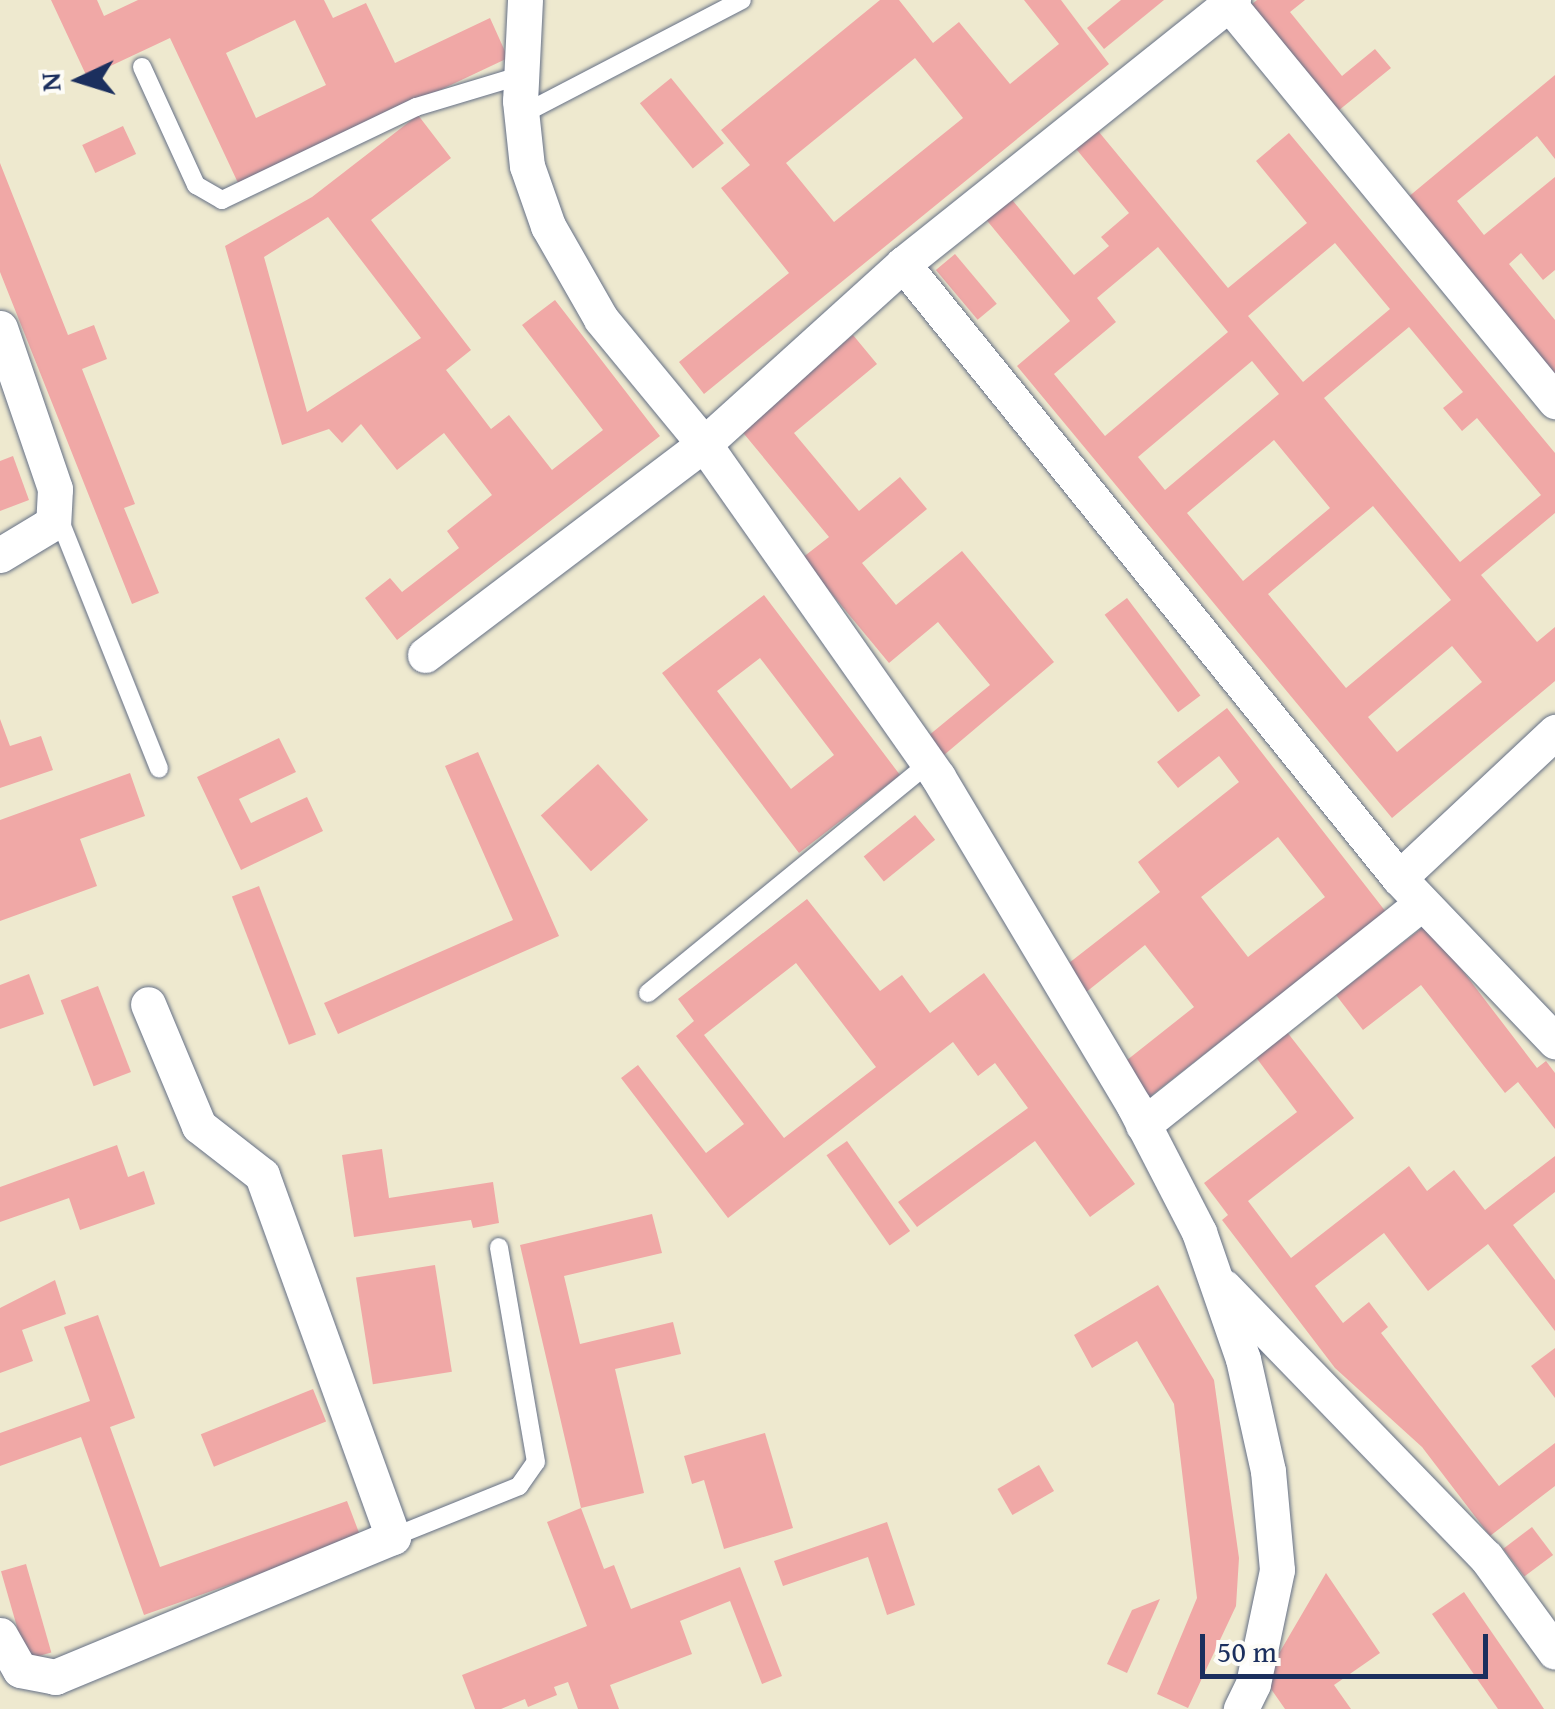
<!DOCTYPE html>
<style>
body{margin:0}
#map{position:relative;width:1555px;height:1709px;overflow:hidden;background:#eee9cf;font-family:"Gentium Book Plus",serif}
div>[style]{position:absolute}
.building>*{inset:0;background:#f0a8a6;transform-origin:0 0}
.roads{filter:drop-shadow(0 0 2px #657086) drop-shadow(0 0 2px #657086)}
.lane>*{height:18px;margin:-9px;padding:0 9px;transform-origin:9px;border-radius:9px;background:#fff}
.street>*{height:35px;margin:-17.5px;padding:0 17.5px;transform-origin:17.5px;border-radius:17.5px;background:#fff}
span{translate:-50% -50%;white-space:nowrap;text-align:center;line-height:1.15;-webkit-text-stroke:8px #fdfcf7;paint-order:stroke}
.north{position:absolute;left:30px;top:30px;width:100px;height:100px;-webkit-text-stroke:8px #fdfcf7;paint-order:stroke;rotate:266deg;font-size:28px;font-weight:700;line-height:40px;text-align:center;color:#1b2f5e}
.north::after{content:'';display:block;margin:auto;width:35px;height:45px;background:#1b2f5e;clip-path:polygon(50% 0,100% 100%,50% 72%,0 100%)}
.scale{position:absolute;left:1200px;top:1634px;width:288px;height:45px;box-sizing:border-box;border:5px solid #1b2f5e;border-top:0;padding-left:12px;font-size:30px;line-height:35px;white-space:nowrap;color:#1b2f5e;-webkit-text-stroke:8px #fdfcf7;paint-order:stroke}
</style>
<div id="map">
<div class="building">
<div style="clip-path:polygon(evenodd,51px 0,97px 0,104px 16px,138px 0,324px 0,333px 18px,366px 3px,395px 63px,490px 18px,508px 58px,239px 185px,170px 38px,87px 77px,51px 0,295px 20px,326px 85px,256px 118px,226px 53px,295px 20px)"></div>
<div style="clip-path:polygon(evenodd,880px 0,899px 0,933px 43px,959px 22px,1010px 84px,1059px 44px,1024px 0,1061px 0,1109px 64px,704px 394px,679px 362px,789px 273px,721px 188px,750px 165px,721px 130px,880px 0,915px 58px,963px 118px,834px 222px,786px 163px,915px 58px)"></div>
<div style="clip-path:polygon(1121px 0,1164px 0,1104px 49px,1087px 28px)"></div>
<div style="clip-path:polygon(1257px 0,1305px 0,1290px 12px,1342px 76px,1375px 49px,1391px 68px,1333px 115px,1246px 9px)"></div>
<div style="clip-path:polygon(1555px 75px,1555px 159px,1537px 136px,1457px 201px,1484px 235px,1555px 177px,1555px 270px,1543px 280px,1521px 253px,1509px 264px,1555px 320px,1555px 377px,1407px 198px)"></div>
<div style="left:671px;top:78px;width:84px;height:40px;rotate:51deg"></div>
<div style="clip-path:polygon(evenodd,418px 115px,451px 158px,371px 220px,471px 350px,446px 370px,491px 429px,509px 415px,552px 470px,603px 430px,522px 325px,555px 300px,660px 436px,397px 640px,365px 598px,390px 578px,402px 592px,459px 548px,447px 531px,492px 495px,444px 433px,397px 470px,361px 424px,342px 443px,329px 429px,282px 445px,225px 246px,312px 197px,418px 115px,328px 217px,421px 338px,307px 412px,264px 257px,328px 217px)"></div>
<div style="left:123px;top:126px;width:31px;height:45px;rotate:65deg"></div>
<div style="clip-path:polygon(evenodd,1094px 126px,1228px 288px,1307px 223px,1256px 161px,1289px 133px,1555px 453px,1555px 513px,1481px 575px,1537px 642px,1555px 627px,1555px 681px,1392px 818px,1017px 366px,1070px 321px,984px 217px,1009px 196px,1074px 275px,1109px 246px,1101px 237px,1129px 213px,1072px 144px,1094px 126px,1335px 243px,1390px 309px,1303px 382px,1248px 316px,1335px 243px,1094px 126px,1158px 247px,1228px 332px,1105px 436px,1054px 374px,1116px 322px,1097px 298px,1158px 247px,1094px 126px,1409px 327px,1463px 392px,1443px 408px,1462px 431px,1477px 418px,1541px 495px,1460px 562px,1324px 398px,1409px 327px,1094px 126px,1252px 361px,1279px 394px,1165px 490px,1138px 457px,1252px 361px,1094px 126px,1274px 440px,1330px 508px,1243px 581px,1187px 513px,1274px 440px,1094px 126px,1373px 506px,1451px 600px,1346px 688px,1268px 594px,1373px 506px,1094px 126px,1452px 646px,1482px 682px,1397px 752px,1368px 717px,1452px 646px)"></div>
<div style="clip-path:polygon(0 163px,68px 335px,94px 325px,107px 359px,82px 369px,135px 504px,124px 508px,159px 593px,132px 604px,0 272px)"></div>
<div style="left:955px;top:254px;width:65px;height:25px;rotate:50deg"></div>
<div style="clip-path:polygon(853px 335px,877px 364px,794px 433px,859px 511px,900px 477px,927px 509px,862px 563px,896px 605px,962px 551px,1054px 662px,944px 755px,928px 736px,990px 685px,938px 622px,889px 663px,802px 558px,829px 537px,740px 429px)"></div>
<div style="clip-path:polygon(13px 456px,29px 500px,0 511px,0 461px)"></div>
<div style="clip-path:polygon(evenodd,764px 595px,900px 775px,799px 853px,662px 673px,764px 595px,760px 658px,834px 755px,791px 789px,717px 691px,760px 658px)"></div>
<div style="left:1127px;top:598px;width:122px;height:28px;rotate:53deg"></div>
<div style="clip-path:polygon(evenodd,1227px 708px,1386px 912px,1143px 1102px,1117px 1068px,1194px 1007px,1145px 945px,1080px 997px,1060px 970px,1160px 892px,1138px 862px,1239px 782px,1219px 756px,1178px 788px,1157px 762px,1227px 708px,1278px 837px,1325px 897px,1248px 957px,1201px 897px,1278px 837px)"></div>
<div style="clip-path:polygon(0 719px,10px 746px,41px 736px,53px 770px,0 788px)"></div>
<div style="clip-path:polygon(279px 738px,296px 772px,239px 799px,251px 823px,307px 797px,323px 831px,241px 870px,197px 777px)"></div>
<div style="clip-path:polygon(478px 752px,559px 936px,338px 1034px,324px 1003px,513px 920px,445px 766px)"></div>
<div style="left:598px;top:764px;width:75px;height:77px;rotate:48deg"></div>
<div style="clip-path:polygon(130px 773px,145px 816px,80px 839px,97px 886px,0 921px,0 820px)"></div>
<div style="left:915px;top:815px;width:32px;height:66px;rotate:51deg"></div>
<div style="left:259px;top:886px;width:159px;height:29px;rotate:69deg"></div>
<div style="clip-path:polygon(evenodd,807px 899px,880px 991px,902px 975px,930px 1013px,984px 973px,1135px 1184px,1090px 1217px,1035px 1141px,917px 1227px,898px 1202px,1028px 1108px,995px 1063px,978px 1076px,953px 1042px,728px 1218px,621px 1078px,638px 1065px,706px 1153px,744px 1124px,676px 1036px,694px 1021px,678px 999px,807px 899px,796px 963px,876px 1067px,784px 1138px,704px 1035px,796px 963px)"></div>
<div style="clip-path:polygon(1427px 924px,1537px 1068px,1546px 1061px,1555px 1073px,1555px 1129px,1518px 1082px,1505px 1093px,1421px 985px,1363px 1030px,1336px 995px)"></div>
<div style="clip-path:polygon(29px 974px,44px 1014px,0 1029px,0 985px)"></div>
<div style="left:98px;top:986px;width:92px;height:40px;rotate:69deg"></div>
<div style="clip-path:polygon(1287px 1032px,1354px 1118px,1248px 1201px,1291px 1258px,1409px 1166px,1427px 1191px,1454px 1170px,1485px 1210px,1555px 1156px,1555px 1192px,1513px 1225px,1555px 1280px,1555px 1331px,1488px 1244px,1428px 1291px,1384px 1233px,1315px 1286px,1343px 1323px,1369px 1302px,1388px 1327px,1381px 1333px,1499px 1486px,1555px 1443px,1555px 1486px,1490px 1536px,1422px 1447px,1335px 1368px,1222px 1220px,1228px 1215px,1204px 1183px,1297px 1112px,1255px 1056px)"></div>
<div style="left:847px;top:1141px;width:110px;height:25px;rotate:55deg"></div>
<div style="clip-path:polygon(117px 1145px,128px 1177px,144px 1171px,155px 1204px,80px 1230px,69px 1198px,0 1222px,0 1187px)"></div>
<div style="clip-path:polygon(382px 1149px,389px 1198px,493px 1182px,499px 1223px,473px 1228px,471px 1220px,354px 1237px,342px 1155px)"></div>
<div style="clip-path:polygon(652px 1214px,662px 1253px,564px 1276px,580px 1344px,673px 1322px,681px 1354px,615px 1369px,644px 1493px,581px 1508px,520px 1245px)"></div>
<div style="left:435px;top:1265px;width:108px;height:80px;rotate:81deg"></div>
<div style="clip-path:polygon(55px 1280px,66px 1314px,22px 1330px,33px 1361px,0 1373px,0 1308px)"></div>
<div style="clip-path:polygon(1158px 1285px,1214px 1380px,1239px 1558px,1236px 1606px,1188px 1708px,1157px 1694px,1197px 1598px,1174px 1404px,1137px 1341px,1092px 1368px,1074px 1335px)"></div>
<div style="clip-path:polygon(98px 1315px,135px 1418px,110px 1427px,160px 1567px,347px 1501px,361px 1538px,144px 1615px,81px 1437px,0 1466px,0 1433px,90px 1401px,64px 1327px)"></div>
<div style="clip-path:polygon(1555px 1348px,1555px 1398px,1531px 1366px)"></div>
<div style="left:313px;top:1389px;width:35px;height:121px;rotate:68deg"></div>
<div style="clip-path:polygon(765px 1433px,793px 1528px,724px 1549px,704px 1480px,692px 1484px,684px 1456px)"></div>
<div style="left:1039px;top:1465px;width:30px;height:48px;rotate:60deg"></div>
<div style="clip-path:polygon(581px 1508px,604px 1569px,614px 1565px,631px 1609px,740px 1567px,782px 1676px,762px 1684px,730px 1601px,680px 1621px,692px 1654px,610px 1685px,619px 1709px,578px 1709px,568px 1682px,554px 1687px,557px 1695px,528px 1707px,525px 1699px,501px 1709px,475px 1709px,462px 1675px,587px 1626px,547px 1522px)"></div>
<div style="clip-path:polygon(887px 1522px,915px 1605px,887px 1615px,868px 1557px,783px 1586px,774px 1561px)"></div>
<div style="left:1532px;top:1527px;width:35px;height:36px;rotate:53deg"></div>
<div style="left:26px;top:1564px;width:92px;height:26px;rotate:74deg"></div>
<div style="clip-path:polygon(1326px 1573px,1380px 1653px,1334px 1685px,1351px 1709px,1285px 1709px,1264px 1679px)"></div>
<div style="clip-path:polygon(1464px 1592px,1528px 1685px,1544px 1709px,1498px 1709px,1432px 1614px)"></div>
<div style="clip-path:polygon(1160px 1599px,1127px 1673px,1107px 1664px,1132px 1610px)"></div>
</div>
<div class="roads">
<div class="lane">
<div style="left:142px;top:67px;width:130px;rotate:65.4deg"></div>
<div style="left:196px;top:185px;width:30px;rotate:30deg"></div>
<div style="left:222px;top:200px;width:215px;rotate:-25.6deg"></div>
<div style="left:416px;top:107px;width:108px;rotate:-16.8deg"></div>
<div style="left:521px;top:115px;width:249px;rotate:-27.5deg"></div>
<div style="left:58px;top:516px;width:272px;rotate:68.2deg"></div>
<div style="left:648px;top:993px;width:363px;rotate:-39.3deg"></div>
<div style="left:393px;top:1537px;width:136px;rotate:-22deg"></div>
<div style="left:519px;top:1486px;width:29px;rotate:-55deg"></div>
<div style="left:536px;top:1462px;width:218px;rotate:-99.8deg"></div>
</div>
<div class="street">
<div style="left:525px;top:0;width:101px;rotate:92.8deg"></div>
<div style="left:520px;top:101px;width:65px;rotate:83.9deg"></div>
<div style="left:527px;top:166px;width:64px;rotate:70.7deg"></div>
<div style="left:548px;top:226px;width:107px;rotate:60.3deg"></div>
<div style="left:601px;top:319px;width:162px;rotate:50.5deg"></div>
<div style="left:704px;top:444px;width:407px;rotate:54.9deg"></div>
<div style="left:938px;top:777px;width:383px;rotate:59.2deg"></div>
<div style="left:1134px;top:1106px;width:142px;rotate:62.7deg"></div>
<div style="left:1199px;top:1232px;width:134px;rotate:70.9deg"></div>
<div style="left:1243px;top:1359px;width:115px;rotate:77.4deg"></div>
<div style="left:1268px;top:1471px;width:99px;rotate:84.8deg"></div>
<div style="left:1277px;top:1570px;width:116px;rotate:101.9deg"></div>
<div style="left:1253px;top:1684px;width:28px;rotate:116deg"></div>
<div style="left:1233px;top:0;width:6px;rotate:135deg"></div>
<div style="left:1229px;top:4px;width:514px;rotate:50.61deg"></div>
<div style="left:903px;top:264px;width:417px;rotate:-38.6deg"></div>
<div style="left:0;top:328px;width:170px;rotate:71.1deg"></div>
<div style="left:55px;top:489px;width:34px;rotate:93deg"></div>
<div style="left:53px;top:523px;width:62px;rotate:148.9deg"></div>
<div style="left:425px;top:655px;width:350px;rotate:-37.1deg"></div>
<div style="left:704px;top:444px;width:268px;rotate:-42.1deg"></div>
<div style="left:903px;top:264px;width:789px;rotate:51.07deg"></div>
<div style="left:1399px;top:878px;width:226px;rotate:46.3deg"></div>
<div style="left:1399px;top:878px;width:214px;rotate:-43.1deg"></div>
<div style="left:1143px;top:1125px;width:355px;rotate:-38.5deg"></div>
<div style="left:1224px;top:1287px;width:376px;rotate:45.9deg"></div>
<div style="left:1486px;top:1557px;width:117px;rotate:54deg"></div>
<div style="left:0;top:1635px;width:40px;rotate:60.3deg"></div>
<div style="left:20px;top:1670px;width:36px;rotate:11deg"></div>
<div style="left:55px;top:1677px;width:366px;rotate:-22.5deg"></div>
<div style="left:393px;top:1537px;width:385px;rotate:-109.9deg"></div>
<div style="left:262px;top:1175px;width:80px;rotate:-142.1deg"></div>
<div style="left:199px;top:1126px;width:132px;rotate:-112.7deg"></div>
</div>
</div>
<div class="north">N</div>
<div class="scale">50 m</div>
</div>
